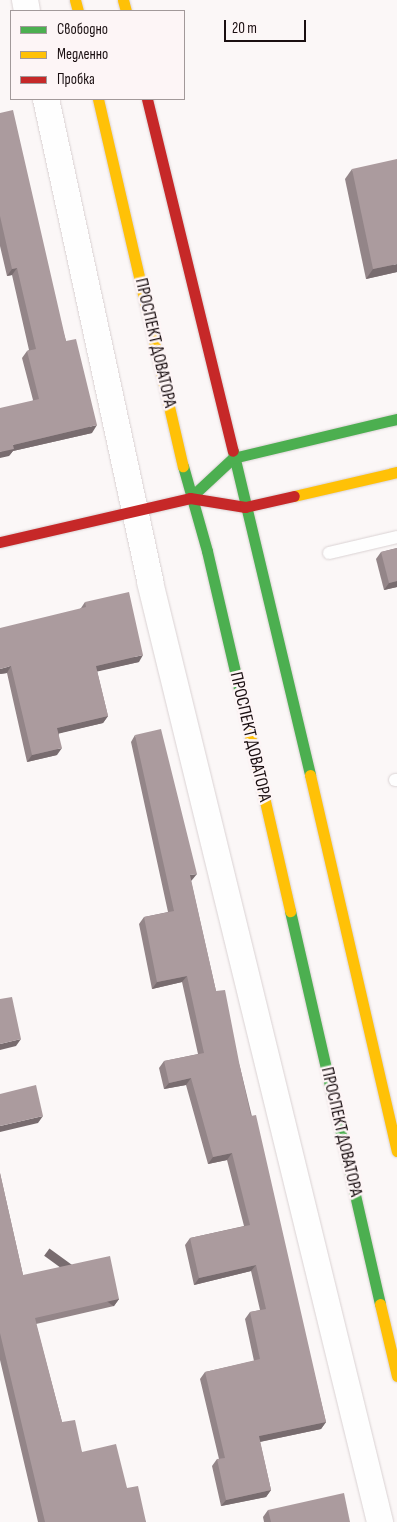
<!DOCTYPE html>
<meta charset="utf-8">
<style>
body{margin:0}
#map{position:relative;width:397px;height:1522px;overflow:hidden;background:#fbf7f7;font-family:"Sofia Sans Condensed",sans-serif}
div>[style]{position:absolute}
.roads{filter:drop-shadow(0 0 1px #dad2d3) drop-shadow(0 0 1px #dad2d3)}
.lane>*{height:12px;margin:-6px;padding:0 6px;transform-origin:6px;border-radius:6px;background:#fefefe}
.street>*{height:26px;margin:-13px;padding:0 13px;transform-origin:13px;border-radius:13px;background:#fefefe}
.fast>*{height:11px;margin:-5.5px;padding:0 5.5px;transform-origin:5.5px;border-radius:5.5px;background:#4caf50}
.slow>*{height:11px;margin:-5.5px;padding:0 5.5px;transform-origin:5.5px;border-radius:5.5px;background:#ffc107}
.jam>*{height:11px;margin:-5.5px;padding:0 5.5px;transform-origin:5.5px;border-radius:5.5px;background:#c62828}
.wall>*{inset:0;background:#938588}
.shaded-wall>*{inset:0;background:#786c6f;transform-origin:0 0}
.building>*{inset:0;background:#ab9b9e}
span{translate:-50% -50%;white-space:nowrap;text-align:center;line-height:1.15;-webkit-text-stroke:5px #fdf5f6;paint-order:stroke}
.street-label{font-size:18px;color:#1a0f11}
.legend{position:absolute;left:10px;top:10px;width:175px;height:90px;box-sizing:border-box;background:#fdf5f6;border:1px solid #a2999a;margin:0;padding:6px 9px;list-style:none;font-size:15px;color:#1a0f11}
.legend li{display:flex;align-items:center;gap:10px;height:25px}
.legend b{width:25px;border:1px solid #a2999a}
.scale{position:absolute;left:224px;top:20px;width:82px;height:22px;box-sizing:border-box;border:2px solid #1a0f11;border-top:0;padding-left:6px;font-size:15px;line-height:18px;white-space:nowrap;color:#1a0f11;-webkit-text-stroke:4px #fdf5f6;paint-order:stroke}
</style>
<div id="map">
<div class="roads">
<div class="lane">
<div style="left:329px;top:553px;width:70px;rotate:-13.2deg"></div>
<div style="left:395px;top:780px;width:2px"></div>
</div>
<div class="street">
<div style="left:25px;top:0;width:11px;rotate:80deg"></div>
<div style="left:46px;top:99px;width:494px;rotate:77.8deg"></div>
<div style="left:150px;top:582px;width:968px;rotate:76.25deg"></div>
</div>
<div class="fast">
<div style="left:233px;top:451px;width:333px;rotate:76.6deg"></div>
<div style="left:183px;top:466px;width:88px;rotate:74.2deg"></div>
<div style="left:207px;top:551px;width:181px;rotate:76.9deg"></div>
<div style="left:190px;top:498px;width:59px;rotate:-42.9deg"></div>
<div style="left:233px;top:458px;width:169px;rotate:-13.4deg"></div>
<div style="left:290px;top:911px;width:403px;rotate:77.1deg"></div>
</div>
<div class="slow">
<div style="left:75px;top:0;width:11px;rotate:75deg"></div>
<div style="left:123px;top:0;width:11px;rotate:75deg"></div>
<div style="left:98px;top:99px;width:377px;rotate:77deg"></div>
<div style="left:294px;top:496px;width:106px;rotate:-13.1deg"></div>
<div style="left:248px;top:727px;width:189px;rotate:77.1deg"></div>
<div style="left:310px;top:775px;width:386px;rotate:77deg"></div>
<div style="left:380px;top:1304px;width:74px;rotate:76.7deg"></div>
</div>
<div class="jam">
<div style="left:147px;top:99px;width:362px;rotate:76.3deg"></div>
<div style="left:0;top:542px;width:195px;rotate:-13deg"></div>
<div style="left:190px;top:498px;width:56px;rotate:9.3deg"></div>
<div style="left:245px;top:507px;width:50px;rotate:-12.7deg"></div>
</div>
</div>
<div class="wall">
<div style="clip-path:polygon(0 113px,66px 341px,92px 433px,13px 451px,9px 456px,33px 400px,22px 358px,27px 351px,29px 350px,12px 275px,7px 276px,0 246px)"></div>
<div style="clip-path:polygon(352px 169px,397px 272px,366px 279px,345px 179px)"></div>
<div style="clip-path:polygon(397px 548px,397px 587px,384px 590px,376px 559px,381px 552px)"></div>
<div style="clip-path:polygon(85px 602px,139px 662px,97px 671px,108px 716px,103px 723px,59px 733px,57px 755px,27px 762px,7px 673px,0 674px,81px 608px)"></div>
<div style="clip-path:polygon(135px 735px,192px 880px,191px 881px,216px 991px,240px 1067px,326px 1422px,321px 1429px,260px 1442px,271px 1490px,266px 1497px,221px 1506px,212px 1466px,217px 1459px,219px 1459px,200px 1379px,205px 1372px,254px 1361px,245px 1319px,250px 1312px,260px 1310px,251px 1271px,194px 1285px,185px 1245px,190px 1238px,244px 1226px,227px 1160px,208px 1164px,186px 1085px,164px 1089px,159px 1068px,164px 1061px,198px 1054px,182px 982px,152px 989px,139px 924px,144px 917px,168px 912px,131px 742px)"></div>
<div style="clip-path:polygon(0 1173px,23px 1275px,119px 1299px,114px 1306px,36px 1324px,62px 1422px,82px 1452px,127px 1488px,146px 1522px,38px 1522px,0 1360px)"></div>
<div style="clip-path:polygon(268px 1510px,350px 1522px,264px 1522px,263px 1517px)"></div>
</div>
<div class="shaded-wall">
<div style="clip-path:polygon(397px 264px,397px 272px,366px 279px,373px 269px)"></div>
<div style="clip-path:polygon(17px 268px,12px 275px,7px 276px,12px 269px)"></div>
<div style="clip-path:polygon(97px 425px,92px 433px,13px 451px,9px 456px,0 458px,0 452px,13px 445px)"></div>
<div style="clip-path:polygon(397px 581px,397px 587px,384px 590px,389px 583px)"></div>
<div style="clip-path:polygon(143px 655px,139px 662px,91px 673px,96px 666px)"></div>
<div style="clip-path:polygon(11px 666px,7px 673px,0 674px,0 669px)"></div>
<div style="clip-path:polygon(108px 716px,103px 723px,53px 735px,57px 728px)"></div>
<div style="clip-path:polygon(62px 748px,57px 755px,27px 762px,32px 755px)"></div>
<div style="clip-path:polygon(197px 874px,192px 880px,185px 882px,190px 875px)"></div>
<div style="clip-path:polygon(187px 976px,182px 982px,152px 989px,157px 982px)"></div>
<div style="clip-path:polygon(21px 1039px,16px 1046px,0 1050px,0 1044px)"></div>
<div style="clip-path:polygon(191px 1078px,186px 1085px,164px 1089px,169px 1083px)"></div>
<div style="clip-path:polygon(43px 1116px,38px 1123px,0 1132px,0 1126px)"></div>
<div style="clip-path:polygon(232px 1153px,227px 1160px,208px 1164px,213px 1157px)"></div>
<div style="clip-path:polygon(256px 1265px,251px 1271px,194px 1285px,199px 1278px)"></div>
<div style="left:119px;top:1299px;width:9px;height:86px;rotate:126deg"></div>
<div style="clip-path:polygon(326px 1422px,321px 1429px,254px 1443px,259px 1436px)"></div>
<div style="clip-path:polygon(271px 1490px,266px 1497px,221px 1506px,226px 1500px)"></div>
</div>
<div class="building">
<div style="clip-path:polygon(13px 110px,66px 341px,76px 339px,97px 425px,13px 445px,14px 449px,0 452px,0 408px,39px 399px,27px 351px,36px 349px,17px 268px,12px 269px,0 216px,0 113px)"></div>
<div style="clip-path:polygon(397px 159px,397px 264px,373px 269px,352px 169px)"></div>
<div style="clip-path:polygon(397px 548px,397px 581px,389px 583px,381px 552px)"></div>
<div style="clip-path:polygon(129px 592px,143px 655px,96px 666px,108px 716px,57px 728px,62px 748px,32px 755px,11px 666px,0 669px,0 628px,86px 607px,85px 602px)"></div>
<div style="clip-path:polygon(161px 729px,197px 874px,190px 875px,216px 991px,225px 990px,240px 1067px,251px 1116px,256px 1115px,326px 1422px,259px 1436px,271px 1490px,226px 1500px,217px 1459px,225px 1458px,205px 1372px,260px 1359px,250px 1312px,266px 1309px,256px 1265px,199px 1278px,190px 1238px,250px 1225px,232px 1153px,213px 1157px,191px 1078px,169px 1083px,164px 1061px,204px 1053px,187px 976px,157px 982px,144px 917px,174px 911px,135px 735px)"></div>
<div style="clip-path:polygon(12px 997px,21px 1039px,0 1044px,0 999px)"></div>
<div style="clip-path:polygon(36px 1085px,43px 1116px,0 1126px,0 1094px)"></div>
<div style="clip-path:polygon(0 1173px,23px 1275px,110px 1256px,119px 1299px,35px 1318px,62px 1422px,75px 1420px,82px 1452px,116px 1444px,127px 1488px,138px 1486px,146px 1522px,45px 1522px,0 1333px)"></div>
<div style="clip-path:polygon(344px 1493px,350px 1522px,271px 1522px,268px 1510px)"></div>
</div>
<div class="street-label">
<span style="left:155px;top:343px;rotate:77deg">ПРОСПЕКТ ДОВАТОРА</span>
<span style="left:250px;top:737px;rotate:77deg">ПРОСПЕКТ ДОВАТОРА</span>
<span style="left:341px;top:1132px;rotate:77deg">ПРОСПЕКТ ДОВАТОРА</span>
</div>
<ul class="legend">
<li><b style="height:6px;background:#4caf50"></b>Свободно</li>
<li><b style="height:6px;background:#ffc107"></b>Медленно</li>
<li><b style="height:6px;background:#c62828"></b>Пробка</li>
</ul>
<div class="scale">20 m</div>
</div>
